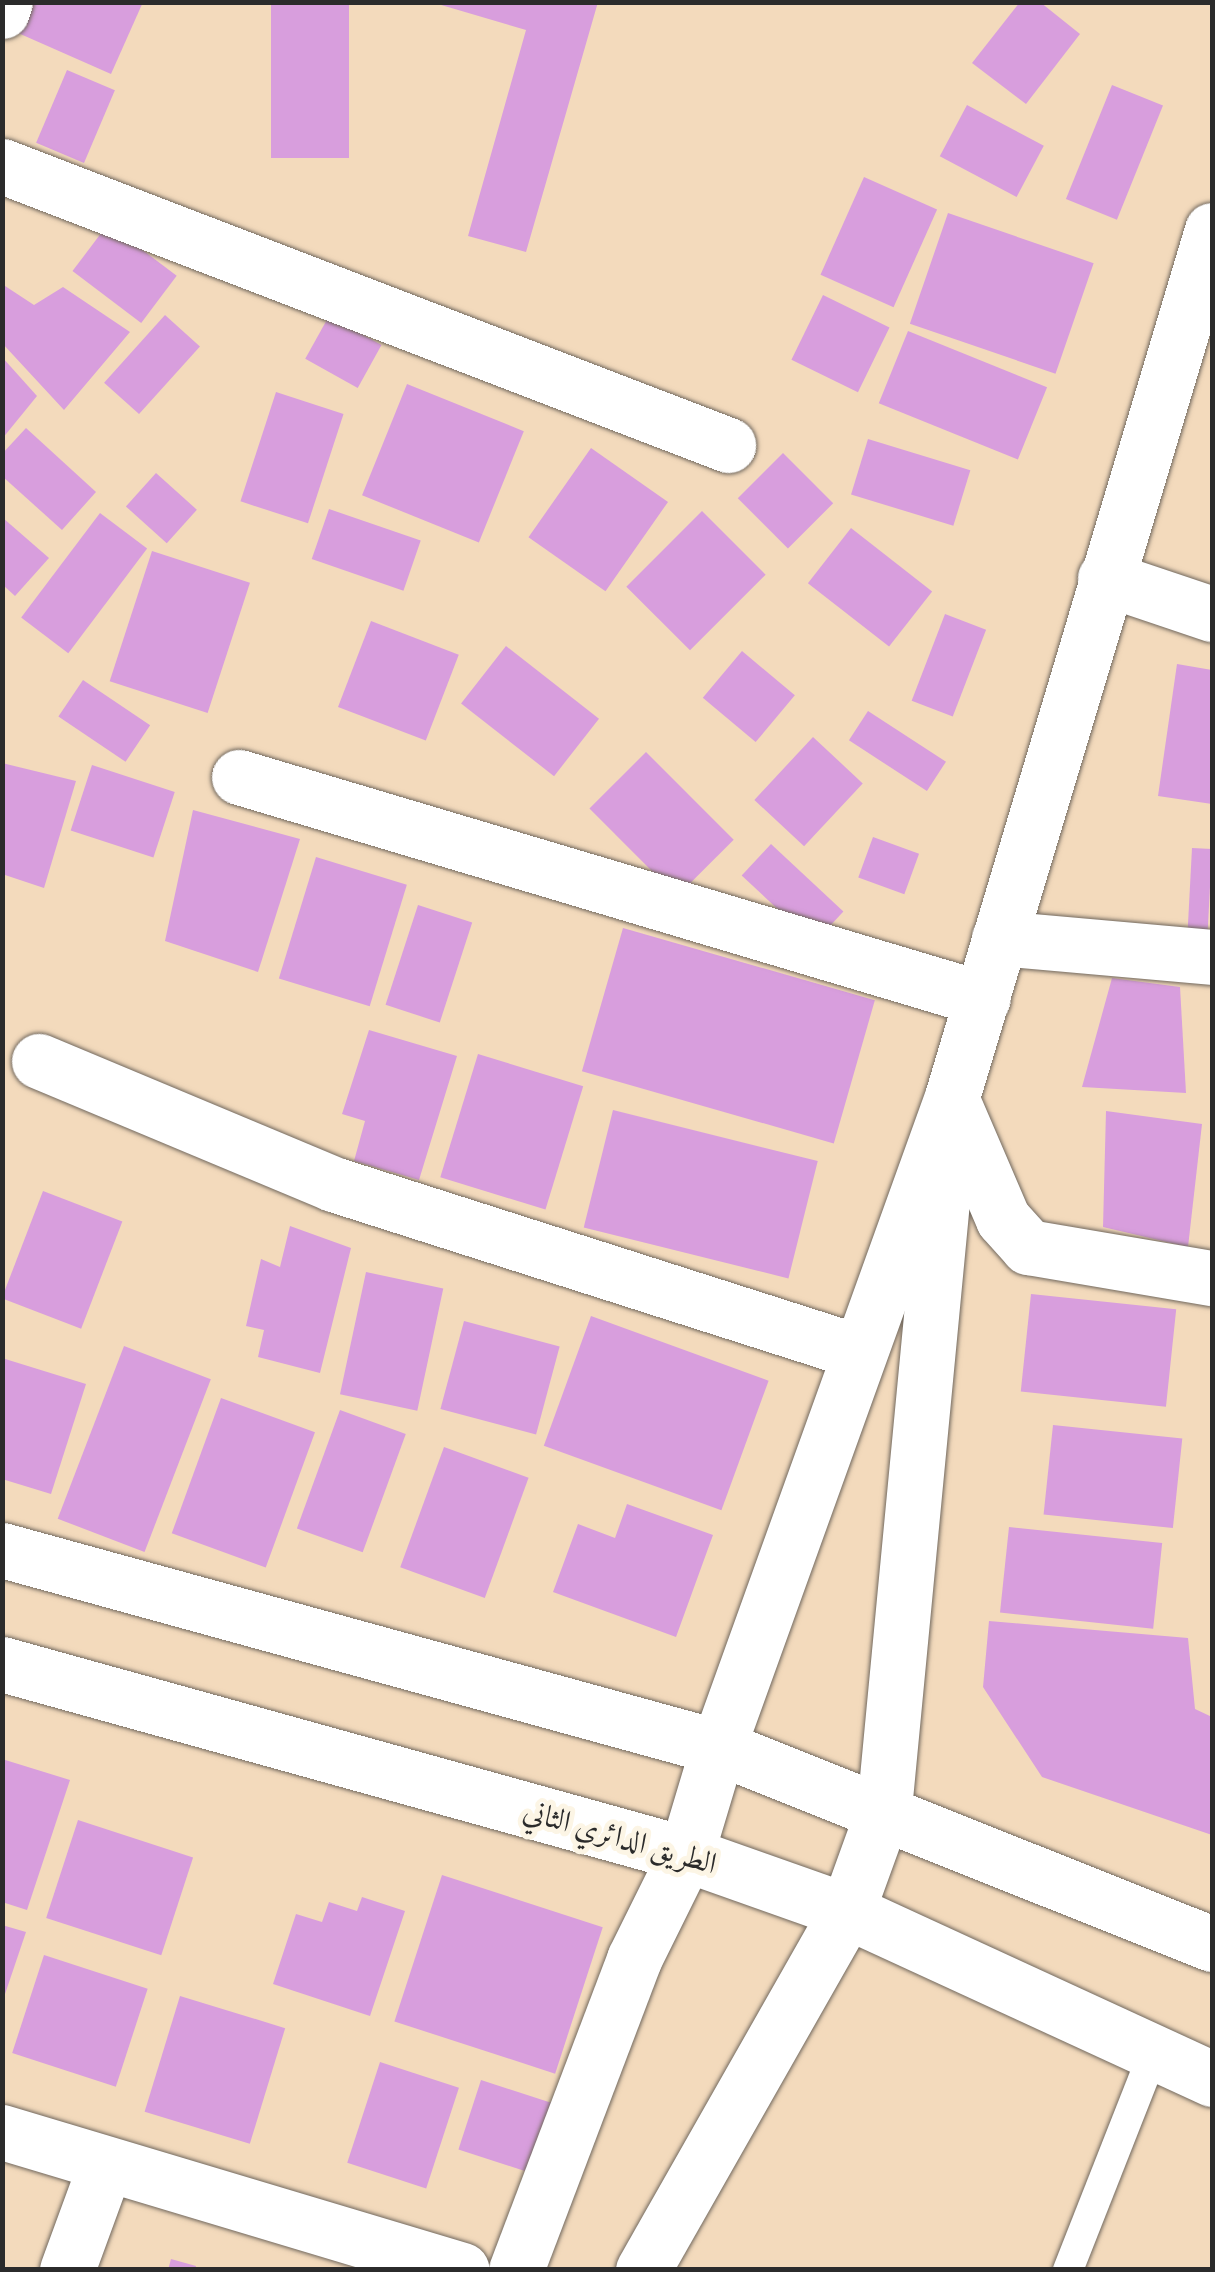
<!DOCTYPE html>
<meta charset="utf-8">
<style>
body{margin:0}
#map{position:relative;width:1215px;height:2272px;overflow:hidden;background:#f3dabc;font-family:"IM FELL Great Primer",Amiri,serif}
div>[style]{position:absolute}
.building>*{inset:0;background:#d89edd;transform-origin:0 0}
.roads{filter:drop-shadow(0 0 2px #71685e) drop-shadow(0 0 2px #71685e)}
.lane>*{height:30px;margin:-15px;padding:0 15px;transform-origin:15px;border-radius:15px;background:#fff}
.street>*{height:55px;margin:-27.5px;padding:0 27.5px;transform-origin:27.5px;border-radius:27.5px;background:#fff}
.primary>*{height:55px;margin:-27.5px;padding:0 27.5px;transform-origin:27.5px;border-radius:27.5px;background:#fff}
span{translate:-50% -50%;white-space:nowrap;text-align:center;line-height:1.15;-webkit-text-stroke:10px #fcf5e5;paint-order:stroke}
.street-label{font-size:30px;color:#2b2b2b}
.frame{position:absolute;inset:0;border:5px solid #2b2b2b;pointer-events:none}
</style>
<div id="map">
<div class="building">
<div style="clip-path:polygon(21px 2px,143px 2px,111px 74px,9px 29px)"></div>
<div style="left:271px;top:2px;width:78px;height:156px"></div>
<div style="clip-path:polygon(431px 2px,598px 2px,526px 252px,468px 236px,526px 30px)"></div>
<div style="clip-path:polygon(1020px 2px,1040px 2px,1080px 34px,1026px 104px,972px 63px)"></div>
<div style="left:67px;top:70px;width:52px;height:79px;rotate:23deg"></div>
<div style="left:1112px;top:85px;width:55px;height:123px;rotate:22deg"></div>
<div style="left:967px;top:105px;width:87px;height:58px;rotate:28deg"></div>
<div style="left:864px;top:177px;width:80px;height:107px;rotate:24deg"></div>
<div style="left:948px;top:213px;width:154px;height:117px;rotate:19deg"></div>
<div style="left:108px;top:224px;width:86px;height:59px;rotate:37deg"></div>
<div style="clip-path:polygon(2px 284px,34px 305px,63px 287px,130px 332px,64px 410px,2px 343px)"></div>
<div style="left:823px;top:295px;width:74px;height:72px;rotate:26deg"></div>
<div style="left:165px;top:315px;width:47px;height:91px;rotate:42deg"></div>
<div style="left:329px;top:316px;width:60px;height:49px;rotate:29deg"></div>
<div style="left:908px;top:331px;width:150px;height:78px;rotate:22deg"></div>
<div style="clip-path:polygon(2px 357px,37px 396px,2px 439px)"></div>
<div style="left:407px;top:384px;width:126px;height:120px;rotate:22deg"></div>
<div style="left:276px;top:392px;width:71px;height:115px;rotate:18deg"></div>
<div style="clip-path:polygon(26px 428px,96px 492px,62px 530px,2px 476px,2px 454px)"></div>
<div style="left:868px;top:439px;width:107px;height:58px;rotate:17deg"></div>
<div style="left:591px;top:448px;width:94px;height:109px;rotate:35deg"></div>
<div style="left:783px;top:453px;width:71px;height:64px;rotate:45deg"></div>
<div style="left:156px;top:473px;width:55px;height:45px;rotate:42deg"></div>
<div style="left:329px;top:509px;width:97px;height:53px;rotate:19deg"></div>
<div style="left:702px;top:511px;width:90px;height:107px;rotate:45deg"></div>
<div style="left:100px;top:513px;width:59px;height:131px;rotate:37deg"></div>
<div style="clip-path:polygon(3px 518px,49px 558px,15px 596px,3px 585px)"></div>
<div style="left:851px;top:528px;width:103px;height:70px;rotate:38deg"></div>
<div style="left:152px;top:551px;width:103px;height:137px;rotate:18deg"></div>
<div style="left:945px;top:614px;width:44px;height:93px;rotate:21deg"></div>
<div style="left:371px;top:621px;width:94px;height:92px;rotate:21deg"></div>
<div style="left:506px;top:646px;width:118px;height:73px;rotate:38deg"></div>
<div style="left:742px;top:651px;width:69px;height:61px;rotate:40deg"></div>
<div style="clip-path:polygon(1177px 664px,1212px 670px,1212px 804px,1158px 796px)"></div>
<div style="left:83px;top:680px;width:81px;height:44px;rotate:34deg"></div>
<div style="left:868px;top:711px;width:93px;height:35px;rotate:33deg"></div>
<div style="left:813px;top:737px;width:68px;height:86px;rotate:43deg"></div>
<div style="left:646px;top:752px;width:124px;height:80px;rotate:45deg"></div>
<div style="clip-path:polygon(2px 763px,76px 781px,44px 888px,2px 874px)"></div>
<div style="left:92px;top:765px;width:87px;height:69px;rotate:18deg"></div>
<div style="clip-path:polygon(193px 810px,300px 839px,258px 972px,165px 941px)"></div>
<div style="left:873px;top:837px;width:49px;height:43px;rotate:20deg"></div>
<div style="left:771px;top:844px;width:99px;height:43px;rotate:43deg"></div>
<div style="left:1192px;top:848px;width:20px;height:95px;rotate:3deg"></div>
<div style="left:316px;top:857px;width:95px;height:127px;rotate:17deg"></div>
<div style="left:418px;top:905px;width:57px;height:105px;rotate:18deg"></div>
<div style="left:623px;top:928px;width:262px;height:149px;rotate:16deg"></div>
<div style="clip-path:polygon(1112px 978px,1180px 987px,1186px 1093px,1082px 1087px)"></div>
<div style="clip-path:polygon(369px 1030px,457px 1056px,419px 1180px,354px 1161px,365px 1121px,342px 1114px)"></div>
<div style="left:478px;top:1054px;width:110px;height:129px;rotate:17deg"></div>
<div style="left:613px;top:1110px;width:211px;height:121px;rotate:14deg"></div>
<div style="clip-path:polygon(1106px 1111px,1202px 1124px,1188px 1247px,1103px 1227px)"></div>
<div style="left:43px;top:1191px;width:85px;height:115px;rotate:21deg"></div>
<div style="clip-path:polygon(290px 1226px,351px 1248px,320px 1373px,258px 1357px,264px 1330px,246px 1326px,261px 1259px,280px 1267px)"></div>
<div style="left:366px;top:1272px;width:79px;height:125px;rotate:12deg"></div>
<div style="left:1031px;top:1294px;width:146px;height:98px;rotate:6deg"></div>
<div style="left:591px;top:1316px;width:189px;height:138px;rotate:20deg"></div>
<div style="left:464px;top:1321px;width:99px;height:91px;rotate:15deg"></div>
<div style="left:124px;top:1346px;width:93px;height:185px;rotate:21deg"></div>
<div style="clip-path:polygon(2px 1358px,86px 1384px,51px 1494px,2px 1479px)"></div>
<div style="left:221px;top:1398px;width:100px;height:144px;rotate:20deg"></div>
<div style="left:340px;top:1410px;width:70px;height:126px;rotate:20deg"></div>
<div style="left:1053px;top:1425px;width:130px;height:90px;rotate:6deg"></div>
<div style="left:444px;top:1447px;width:90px;height:128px;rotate:20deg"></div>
<div style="clip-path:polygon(627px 1504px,713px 1535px,676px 1637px,553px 1592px,578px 1524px,615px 1538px)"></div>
<div style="left:1009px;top:1527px;width:154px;height:86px;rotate:6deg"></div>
<div style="clip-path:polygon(989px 1621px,1188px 1638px,1195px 1709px,1212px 1717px,1212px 1835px,1042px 1777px,983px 1687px)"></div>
<div style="clip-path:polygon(2px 1759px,70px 1780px,27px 1910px,2px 1902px)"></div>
<div style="left:78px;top:1820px;width:121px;height:103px;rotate:18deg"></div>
<div style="left:442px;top:1875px;width:169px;height:154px;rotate:18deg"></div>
<div style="clip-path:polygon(362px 1897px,405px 1911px,370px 2016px,273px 1984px,296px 1914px,322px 1922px,329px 1902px,357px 1911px)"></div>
<div style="clip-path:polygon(2px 1925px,26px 1932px,3px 2000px,2px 2000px)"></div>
<div style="left:44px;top:1955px;width:109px;height:103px;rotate:18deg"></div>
<div style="left:180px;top:1996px;width:110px;height:121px;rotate:17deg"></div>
<div style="left:380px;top:2062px;width:83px;height:106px;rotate:18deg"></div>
<div style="left:481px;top:2080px;width:85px;height:73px;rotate:18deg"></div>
<div style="clip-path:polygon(171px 2259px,196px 2266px,195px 2270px,168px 2270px)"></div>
</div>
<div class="roads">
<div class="lane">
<div style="left:1068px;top:2270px;width:238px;rotate:-68.5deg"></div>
</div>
<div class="street">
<div style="left:2px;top:11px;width:9px;rotate:-72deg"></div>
<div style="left:2px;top:166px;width:778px;rotate:21.02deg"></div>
<div style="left:1105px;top:578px;width:113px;rotate:18.6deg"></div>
<div style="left:239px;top:777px;width:776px;rotate:16.61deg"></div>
<div style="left:999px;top:938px;width:214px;rotate:5.1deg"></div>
<div style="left:39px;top:1061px;width:319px;rotate:22.7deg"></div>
<div style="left:333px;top:1184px;width:549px;rotate:17.71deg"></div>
<div style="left:955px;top:1107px;width:122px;rotate:66.8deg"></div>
<div style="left:1003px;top:1219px;width:38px;rotate:48deg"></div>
<div style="left:1028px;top:1247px;width:187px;rotate:9.6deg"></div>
<div style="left:718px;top:1747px;width:691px;rotate:-70.2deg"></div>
<div style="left:952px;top:1097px;width:905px;rotate:-73.31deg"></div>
<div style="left:884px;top:1809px;width:642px;rotate:-84.55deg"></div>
<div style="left:2px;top:2132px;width:480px;rotate:16.7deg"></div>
<div style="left:67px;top:2270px;width:108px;rotate:-69.9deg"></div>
</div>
<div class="primary">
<div style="left:2px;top:1550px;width:743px;rotate:15.38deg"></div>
<div style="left:718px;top:1747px;width:532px;rotate:21.74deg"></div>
<div style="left:2px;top:1664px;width:710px;rotate:15.52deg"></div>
<div style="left:686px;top:1854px;width:171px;rotate:19.5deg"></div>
<div style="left:847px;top:1911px;width:402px;rotate:24.7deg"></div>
<div style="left:516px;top:2270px;width:333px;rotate:-69.2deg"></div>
<div style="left:634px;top:1959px;width:117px;rotate:-63.7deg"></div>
<div style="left:686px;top:1854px;width:112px;rotate:-73.3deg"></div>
<div style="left:643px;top:2270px;width:413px;rotate:-60.4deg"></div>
<div style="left:847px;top:1911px;width:109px;rotate:-70.1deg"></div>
</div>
</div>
<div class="street-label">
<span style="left:620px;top:1837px;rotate:16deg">الطريق الدائري الثاني</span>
</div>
<div class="frame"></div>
</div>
